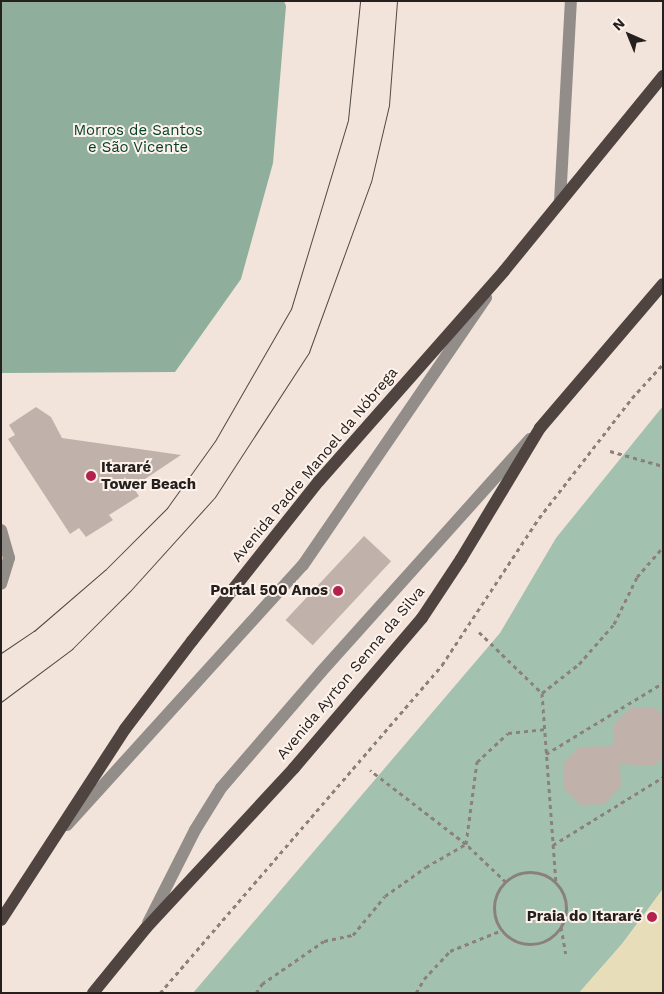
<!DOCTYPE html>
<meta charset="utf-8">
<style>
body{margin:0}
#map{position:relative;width:664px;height:994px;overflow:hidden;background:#f2e4db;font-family:"Work Sans",sans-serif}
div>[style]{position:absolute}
.green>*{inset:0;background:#a3c1af}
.forest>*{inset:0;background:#8faf9c}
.sand>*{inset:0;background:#e7deb9}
.building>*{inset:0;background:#c0b2aa;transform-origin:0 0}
.path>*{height:3px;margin-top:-1.5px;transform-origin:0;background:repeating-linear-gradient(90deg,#8a817b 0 4px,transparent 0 8px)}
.path>.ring{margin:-1.5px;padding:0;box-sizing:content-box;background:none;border:3px solid #8a817b;border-radius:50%}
.lane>*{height:12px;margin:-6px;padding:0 6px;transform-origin:6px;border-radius:6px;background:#938d8a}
.street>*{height:12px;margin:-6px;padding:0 6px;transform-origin:6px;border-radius:6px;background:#938d8a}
.primary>*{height:12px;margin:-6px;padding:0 6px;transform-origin:6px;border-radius:6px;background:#4f4440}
.tram>*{height:1px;margin:-0.5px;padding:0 0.5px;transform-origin:0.5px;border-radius:0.5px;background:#504945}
.dots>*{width:14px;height:14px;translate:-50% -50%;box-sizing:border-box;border:2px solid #fdf2eb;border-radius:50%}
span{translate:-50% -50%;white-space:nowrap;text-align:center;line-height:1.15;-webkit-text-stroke:4px #fdf2eb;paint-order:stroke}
.park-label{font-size:15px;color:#044228}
.street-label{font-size:15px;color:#25201d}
.poi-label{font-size:15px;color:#25201d;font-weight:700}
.left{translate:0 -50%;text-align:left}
.right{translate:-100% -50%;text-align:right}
.frame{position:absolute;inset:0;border:2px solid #25201d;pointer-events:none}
.north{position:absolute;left:604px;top:10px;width:50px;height:50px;-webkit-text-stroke:4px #fdf2eb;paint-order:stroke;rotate:316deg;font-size:14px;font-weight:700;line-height:20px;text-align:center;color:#25201d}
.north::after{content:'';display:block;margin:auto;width:18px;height:22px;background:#25201d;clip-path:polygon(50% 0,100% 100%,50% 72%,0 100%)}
</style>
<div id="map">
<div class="green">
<div style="clip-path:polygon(663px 406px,663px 889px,622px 944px,579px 993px,193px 993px,500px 633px,556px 538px)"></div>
</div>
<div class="forest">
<div style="clip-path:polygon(1px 1px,284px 1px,286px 6px,273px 163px,241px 279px,175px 372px,1px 373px)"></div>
</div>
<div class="sand">
<div style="clip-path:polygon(663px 889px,663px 993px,579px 993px,622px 944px)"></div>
</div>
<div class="building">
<div style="clip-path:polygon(36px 407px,51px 417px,62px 438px,181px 455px,133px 487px,139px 496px,109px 515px,113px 520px,86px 537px,79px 528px,70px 534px,8px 439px,15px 435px,9px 425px)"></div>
<div style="left:364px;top:536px;width:37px;height:115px;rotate:43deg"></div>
<div style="clip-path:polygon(632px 707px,656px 708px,663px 716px,663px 758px,653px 766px,620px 764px,621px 786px,605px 804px,581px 805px,564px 789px,563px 764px,579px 747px,613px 746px,614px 724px)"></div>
</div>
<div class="path">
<div style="left:610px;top:451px;width:55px;rotate:15.8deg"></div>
<div style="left:479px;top:632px;width:88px;rotate:44.1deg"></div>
<div style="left:542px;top:693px;width:190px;rotate:85.8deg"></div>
<div style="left:542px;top:693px;width:47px;rotate:-38.1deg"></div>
<div style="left:579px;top:664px;width:53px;rotate:-48.8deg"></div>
<div style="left:614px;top:624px;width:52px;rotate:-63.9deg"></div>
<div style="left:637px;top:577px;width:40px;rotate:-49deg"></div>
<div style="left:546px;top:754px;width:137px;rotate:-31.3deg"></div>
<div style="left:553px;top:845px;width:129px;rotate:-31.7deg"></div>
<div class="ring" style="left:494px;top:872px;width:69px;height:69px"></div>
<div style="left:506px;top:882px;width:55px;rotate:-136.5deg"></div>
<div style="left:466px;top:844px;width:83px;rotate:-82.4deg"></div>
<div style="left:477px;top:762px;width:42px;rotate:-43.1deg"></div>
<div style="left:508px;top:733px;width:37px;rotate:-6deg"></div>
<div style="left:561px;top:927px;width:27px;rotate:80deg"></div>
<div style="left:177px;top:992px;width:1px;rotate:45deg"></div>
<div style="left:160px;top:993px;width:433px;rotate:-49.3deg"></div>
<div style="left:442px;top:665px;width:176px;rotate:-56.6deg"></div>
<div style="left:539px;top:518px;width:152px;rotate:-52.2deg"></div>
<div style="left:632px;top:398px;width:46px;rotate:-47.6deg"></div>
<div style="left:256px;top:993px;width:11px;rotate:-56deg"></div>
<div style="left:262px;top:984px;width:75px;rotate:-34.7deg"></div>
<div style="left:324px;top:941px;width:30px;rotate:-12deg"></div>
<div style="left:353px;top:935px;width:50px;rotate:-50.6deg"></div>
<div style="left:385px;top:896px;width:50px;rotate:-35.3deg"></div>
<div style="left:426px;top:867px;width:46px;rotate:-29.9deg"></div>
<div style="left:466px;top:844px;width:121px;rotate:-142.4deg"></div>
<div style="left:416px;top:993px;width:16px;rotate:-60deg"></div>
<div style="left:424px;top:979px;width:38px;rotate:-47deg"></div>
<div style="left:450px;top:951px;width:56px;rotate:-22deg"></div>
</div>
<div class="lane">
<div style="left:67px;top:825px;width:351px;rotate:-47.8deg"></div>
<div style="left:303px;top:565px;width:324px;rotate:-55.6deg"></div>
<div style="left:148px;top:923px;width:104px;rotate:-63.2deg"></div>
<div style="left:195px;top:830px;width:49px;rotate:-58.2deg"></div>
<div style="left:221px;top:788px;width:153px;rotate:-49.2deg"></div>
<div style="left:321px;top:672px;width:313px;rotate:-48.1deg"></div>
</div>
<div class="street">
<div style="left:560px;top:202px;width:201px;rotate:-86.9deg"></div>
<div style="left:1px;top:530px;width:29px;rotate:74deg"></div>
<div style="left:9px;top:558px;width:27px;rotate:107deg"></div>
</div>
<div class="primary">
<div style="left:1px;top:920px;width:228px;rotate:-57deg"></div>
<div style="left:125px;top:729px;width:111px;rotate:-52.7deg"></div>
<div style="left:192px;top:641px;width:204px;rotate:-51.6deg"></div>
<div style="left:319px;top:481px;width:280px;rotate:-48.6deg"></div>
<div style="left:504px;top:271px;width:252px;rotate:-50.8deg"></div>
<div style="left:93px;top:993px;width:84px;rotate:-50.8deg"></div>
<div style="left:146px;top:928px;width:218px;rotate:-47.2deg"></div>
<div style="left:294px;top:768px;width:197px;rotate:-49.5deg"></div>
<div style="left:422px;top:618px;width:71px;rotate:-56.5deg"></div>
<div style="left:461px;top:559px;width:153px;rotate:-58.9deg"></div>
<div style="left:540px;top:428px;width:189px;rotate:-49.5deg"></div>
</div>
<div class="tram">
<div style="left:1px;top:653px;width:40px;rotate:-34deg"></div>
<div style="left:34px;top:631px;width:94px;rotate:-40.7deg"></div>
<div style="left:105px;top:570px;width:88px;rotate:-45deg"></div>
<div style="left:167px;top:508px;width:82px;rotate:-54.4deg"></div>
<div style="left:215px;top:441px;width:152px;rotate:-60.1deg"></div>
<div style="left:291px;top:309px;width:197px;rotate:-73.2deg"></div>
<div style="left:348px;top:120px;width:120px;rotate:-84.2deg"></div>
<div style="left:1px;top:702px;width:89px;rotate:-36.7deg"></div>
<div style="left:72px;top:649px;width:83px;rotate:-45deg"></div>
<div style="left:131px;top:590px;width:125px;rotate:-47.9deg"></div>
<div style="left:215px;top:497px;width:173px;rotate:-57deg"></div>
<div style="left:309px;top:352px;width:181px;rotate:-70deg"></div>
<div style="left:371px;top:182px;width:79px;rotate:-76.8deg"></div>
<div style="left:389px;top:105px;width:104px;rotate:-85.6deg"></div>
</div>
<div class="dots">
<div style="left:91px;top:476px;background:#b3224d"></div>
<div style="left:338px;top:591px;background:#b3224d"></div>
<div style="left:652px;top:917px;background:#b3224d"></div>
</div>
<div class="park-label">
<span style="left:138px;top:139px">Morros de Santos<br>e São Vicente</span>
</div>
<div class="street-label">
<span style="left:315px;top:465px;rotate:-50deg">Avenida Padre Manoel da Nóbrega</span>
<span style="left:351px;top:673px;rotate:-50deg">Avenida Ayrton Senna da Silva</span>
</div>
<div class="poi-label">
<span class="left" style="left:101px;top:476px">Itararé<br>Tower Beach</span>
<span class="right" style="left:328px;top:591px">Portal 500 Anos</span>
<span class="right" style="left:642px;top:917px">Praia do Itararé</span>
</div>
<div class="frame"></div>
<div class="north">N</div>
</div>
